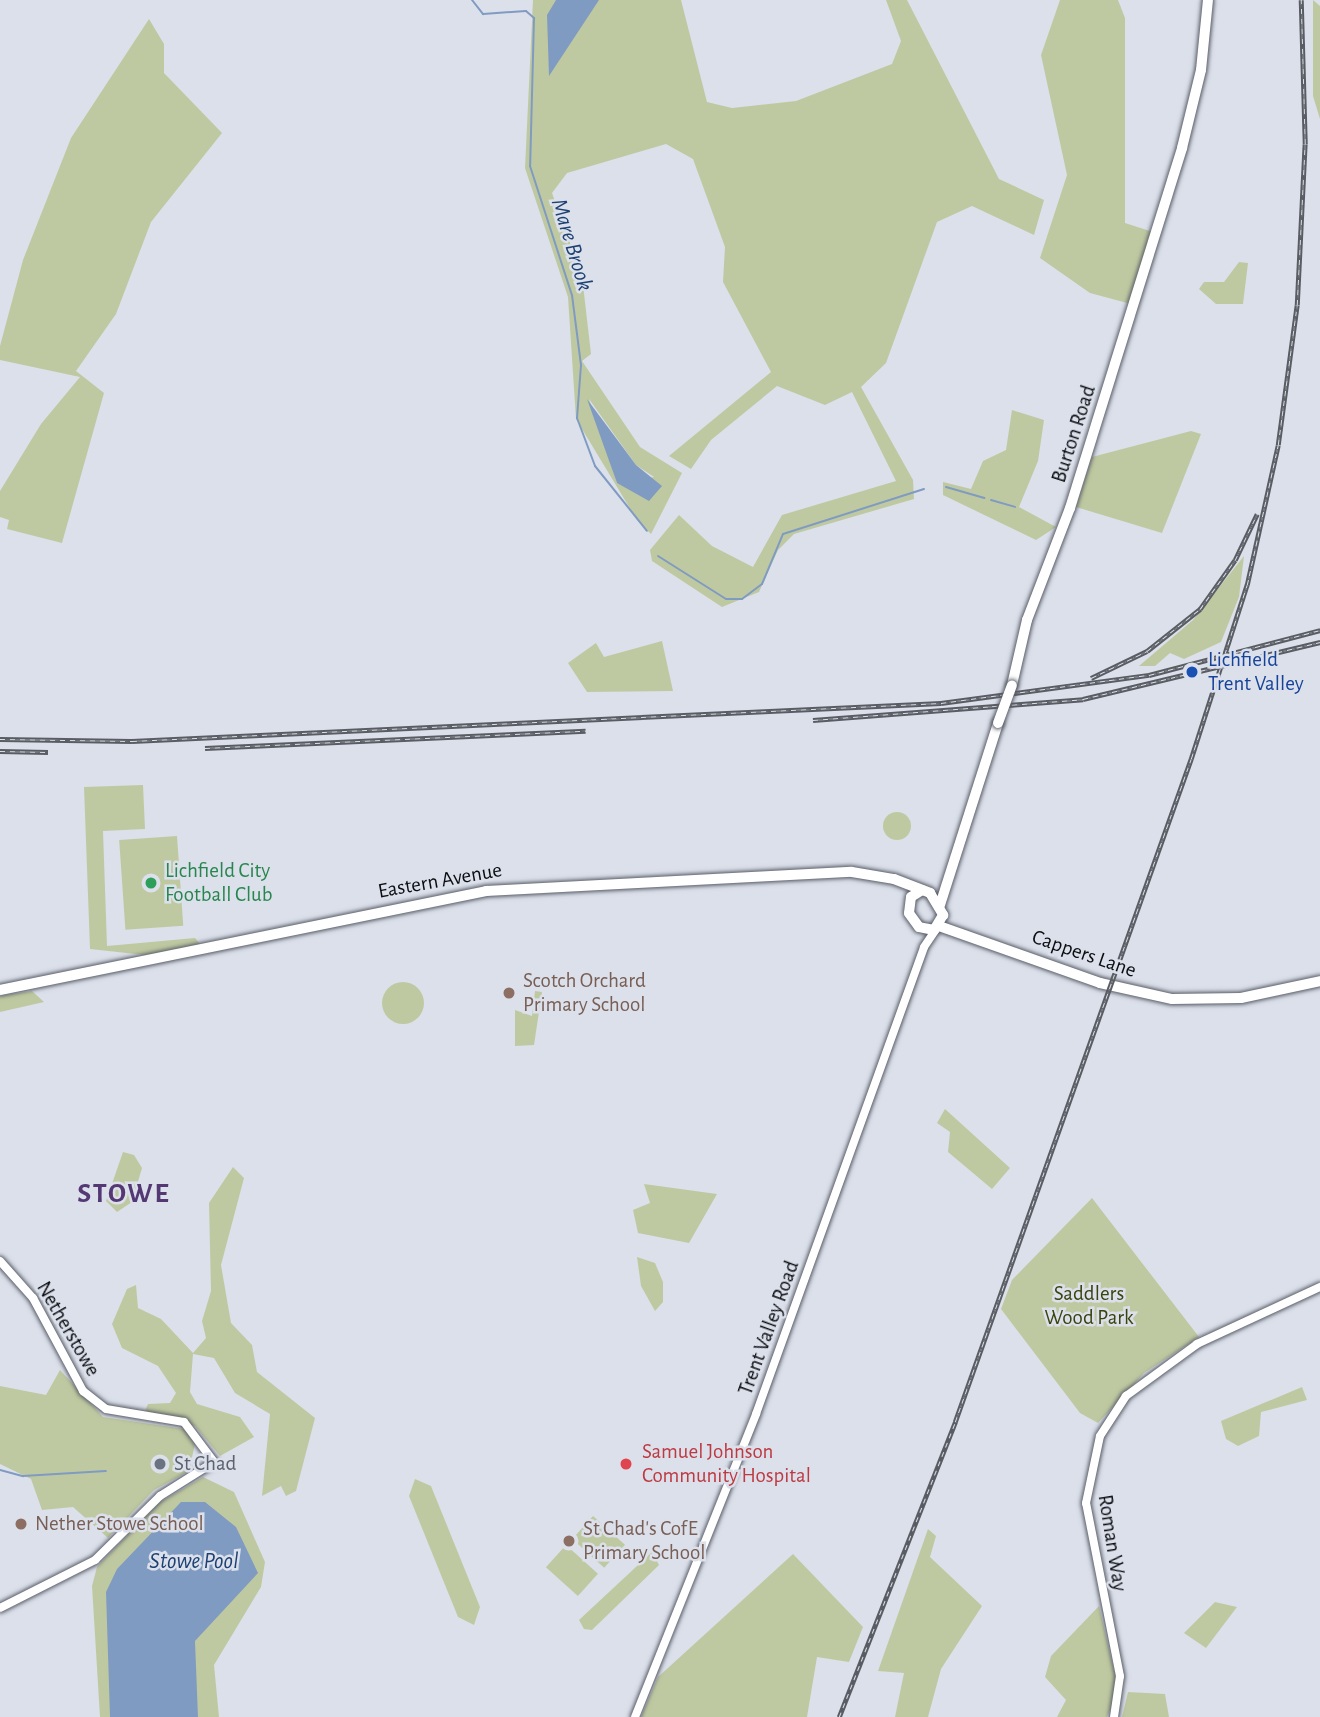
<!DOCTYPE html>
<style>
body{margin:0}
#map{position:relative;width:1320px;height:1717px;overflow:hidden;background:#dbe0eb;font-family:"Alegreya Sans",sans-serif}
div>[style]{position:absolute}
.green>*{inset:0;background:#bfc9a1;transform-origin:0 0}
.round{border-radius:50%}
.water>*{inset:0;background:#809bc2}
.stream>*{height:2px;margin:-1px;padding:0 1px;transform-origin:1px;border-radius:1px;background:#809bc2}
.roads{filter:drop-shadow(0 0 2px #595d67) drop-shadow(0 0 2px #595d67)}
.secondary>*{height:8px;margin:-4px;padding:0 4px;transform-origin:4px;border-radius:4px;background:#fff}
.highway>*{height:10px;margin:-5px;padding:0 5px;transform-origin:5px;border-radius:5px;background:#fff}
.rail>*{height:4.5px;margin-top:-2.25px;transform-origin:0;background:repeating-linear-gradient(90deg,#dbe0eb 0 5px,#595c62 0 10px);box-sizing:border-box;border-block:2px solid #595c62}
.bridges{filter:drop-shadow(0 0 2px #595d67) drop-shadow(0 0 2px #595d67)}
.highway-bridge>*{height:10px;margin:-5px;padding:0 5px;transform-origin:5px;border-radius:5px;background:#fff}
.dots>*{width:19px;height:19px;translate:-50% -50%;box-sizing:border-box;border:4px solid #dbe0eb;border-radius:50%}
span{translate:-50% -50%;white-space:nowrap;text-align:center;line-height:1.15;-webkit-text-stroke:5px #dbe0eb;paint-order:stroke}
.street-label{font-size:21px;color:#0b0d10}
.transit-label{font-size:21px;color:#164399}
.left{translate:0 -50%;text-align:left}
.leisure-label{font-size:21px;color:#27864d}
.education-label{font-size:21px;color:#785e54}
.park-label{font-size:21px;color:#39430d}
.health-label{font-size:21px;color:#be3a42}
.worship-label{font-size:21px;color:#5b616d}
.water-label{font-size:23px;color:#1e4173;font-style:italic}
.district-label{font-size:28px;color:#543874;font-weight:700;letter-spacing:2px}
</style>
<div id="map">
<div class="green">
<div style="clip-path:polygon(evenodd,533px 0,681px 0,707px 102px,732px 108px,796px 101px,892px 64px,901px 41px,886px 0,907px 0,999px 179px,1044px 200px,1034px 235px,972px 206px,937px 222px,886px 363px,861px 387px,913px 480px,914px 499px,794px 534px,778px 550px,759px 592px,722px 607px,652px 561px,650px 550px,679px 515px,712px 546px,753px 567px,782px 515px,896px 481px,852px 392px,825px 405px,777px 386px,711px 440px,691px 469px,669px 456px,771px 372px,723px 282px,725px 247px,693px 159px,666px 144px,567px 173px,552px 193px,582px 276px,591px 354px,582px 361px,640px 447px,682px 473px,651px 534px,637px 520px,576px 419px,568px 297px,525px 168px,533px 0,589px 399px,636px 465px,654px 477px,617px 483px,589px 399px)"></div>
<div style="clip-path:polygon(1060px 0,1118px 0,1125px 18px,1125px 223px,1153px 232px,1131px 304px,1090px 293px,1040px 258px,1067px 175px,1041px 55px)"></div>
<div style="clip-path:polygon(1313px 0,1320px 6px,1320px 119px,1313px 96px)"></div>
<div style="clip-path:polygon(149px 19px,164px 44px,164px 73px,222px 133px,151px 222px,116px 314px,76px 371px,104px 393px,62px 543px,7px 529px,9px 520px,0 517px,0 491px,41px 424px,80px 377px,0 360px,0 346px,23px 260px,71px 138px)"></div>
<div style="clip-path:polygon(1239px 262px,1248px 263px,1243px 304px,1216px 304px,1199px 289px,1204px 282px,1224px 282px)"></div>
<div style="clip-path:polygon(1012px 410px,1044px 420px,1038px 461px,1019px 507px,1056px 527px,1036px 540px,943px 495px,943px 482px,971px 489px,983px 461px,1006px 450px)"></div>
<div style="clip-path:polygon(1191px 431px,1201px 434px,1162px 533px,1076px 507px,1092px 457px)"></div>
<div style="clip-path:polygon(1244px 556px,1239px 597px,1221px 642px,1184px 659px,1170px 653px,1155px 666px,1139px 666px,1193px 620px)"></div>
<div style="clip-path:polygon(662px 641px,673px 691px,587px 692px,568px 663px,596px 643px,604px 657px)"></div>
<div style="clip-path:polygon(143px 785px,145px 829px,103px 831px,107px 946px,195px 938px,200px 944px,145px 955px,90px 949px,84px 787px)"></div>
<div class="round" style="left:883px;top:812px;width:28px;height:28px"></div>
<div style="left:177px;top:836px;width:90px;height:58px;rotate:86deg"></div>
<div class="round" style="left:382px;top:982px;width:42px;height:42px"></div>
<div style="clip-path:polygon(32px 991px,44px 1002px,0 1012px,0 996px)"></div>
<div style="clip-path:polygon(535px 991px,542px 992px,534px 1045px,515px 1046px,515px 1010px,532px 1016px)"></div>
<div style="clip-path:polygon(945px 1109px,1010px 1168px,992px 1189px,948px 1152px,950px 1132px,937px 1123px)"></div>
<div style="clip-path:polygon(123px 1152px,134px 1155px,142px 1168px,132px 1202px,117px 1212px,106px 1201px)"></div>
<div style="clip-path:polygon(233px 1167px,244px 1178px,221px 1265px,231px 1323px,252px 1345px,257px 1372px,315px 1418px,296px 1491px,286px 1496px,281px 1486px,262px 1496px,270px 1414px,235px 1393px,214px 1358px,193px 1354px,190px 1392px,197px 1404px,240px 1417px,254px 1437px,220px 1456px,195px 1426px,145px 1411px,148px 1404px,170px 1403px,176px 1393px,158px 1366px,122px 1348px,112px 1324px,127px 1289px,136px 1285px,138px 1308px,161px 1319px,193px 1353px,206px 1338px,202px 1321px,211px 1291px,209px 1203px)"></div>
<div style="clip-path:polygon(644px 1184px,717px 1194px,689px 1243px,638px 1233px,633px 1210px,650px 1203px)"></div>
<div style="clip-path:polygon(1092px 1198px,1199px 1337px,1144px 1373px,1098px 1423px,1080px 1413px,1001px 1309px,1012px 1280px)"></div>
<div style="clip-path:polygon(637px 1257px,655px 1263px,663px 1282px,663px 1302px,655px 1311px,641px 1286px)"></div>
<div style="clip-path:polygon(60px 1370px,103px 1417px,184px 1429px,195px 1444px,189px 1471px,154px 1490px,108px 1538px,73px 1507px,42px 1510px,31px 1479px,0 1464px,0 1386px,46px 1395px)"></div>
<div style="clip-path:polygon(1302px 1387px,1307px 1400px,1261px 1412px,1259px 1436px,1238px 1446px,1226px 1439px,1221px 1421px)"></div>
<div style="clip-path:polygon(203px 1477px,234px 1492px,265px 1562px,261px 1587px,214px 1665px,219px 1717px,100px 1717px,92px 1586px,97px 1567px,159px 1503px)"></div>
<div style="clip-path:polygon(415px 1479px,431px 1486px,480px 1607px,474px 1625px,458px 1617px,409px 1496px)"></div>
<div style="left:593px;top:1516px;width:43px;height:31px;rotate:42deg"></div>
<div style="clip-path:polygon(928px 1529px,936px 1536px,930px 1557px,982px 1606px,941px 1669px,928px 1717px,895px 1717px,904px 1673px,878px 1671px)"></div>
<div style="left:566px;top:1545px;width:43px;height:30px;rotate:42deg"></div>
<div style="clip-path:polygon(652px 1552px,659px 1565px,592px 1630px,584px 1629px,579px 1620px)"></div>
<div style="clip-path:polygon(793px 1554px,863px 1627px,849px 1662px,817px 1657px,807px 1717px,641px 1717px,658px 1677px)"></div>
<div style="clip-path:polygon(1215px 1602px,1237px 1607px,1206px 1648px,1184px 1633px)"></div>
<div style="clip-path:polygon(1099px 1606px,1116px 1679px,1113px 1702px,1107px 1717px,1057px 1717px,1066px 1700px,1045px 1677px,1051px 1656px)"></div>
<div style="clip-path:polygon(1128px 1692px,1165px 1694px,1169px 1717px,1122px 1717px)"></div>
</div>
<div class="water">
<div style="clip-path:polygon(556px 0,599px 0,549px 76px,547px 15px)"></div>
<div style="clip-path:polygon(587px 399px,636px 465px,662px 486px,649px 501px,617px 483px)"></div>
<div style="clip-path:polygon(181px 1502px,205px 1502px,236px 1527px,258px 1573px,195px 1641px,198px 1717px,110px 1717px,106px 1592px,117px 1569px)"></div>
</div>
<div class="stream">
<div style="left:472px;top:0;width:18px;rotate:52deg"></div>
<div style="left:483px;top:14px;width:43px;rotate:-4deg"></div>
<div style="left:526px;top:11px;width:11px;rotate:41deg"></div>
<div style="left:534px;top:18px;width:148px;rotate:91.5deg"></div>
<div style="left:530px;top:166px;width:136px;rotate:72deg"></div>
<div style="left:572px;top:295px;width:71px;rotate:82.7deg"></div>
<div style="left:581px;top:365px;width:53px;rotate:94.3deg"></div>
<div style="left:577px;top:418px;width:51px;rotate:69.4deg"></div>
<div style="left:595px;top:466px;width:83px;rotate:51.3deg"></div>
<div style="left:946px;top:487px;width:40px;rotate:16deg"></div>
<div style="left:991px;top:500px;width:25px;rotate:16deg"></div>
<div style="left:658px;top:556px;width:80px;rotate:32.3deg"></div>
<div style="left:726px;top:599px;width:16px"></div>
<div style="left:742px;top:599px;width:25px;rotate:-37deg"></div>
<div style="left:762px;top:584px;width:54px;rotate:-67.2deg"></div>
<div style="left:783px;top:534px;width:148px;rotate:-17.7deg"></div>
<div style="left:0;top:1470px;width:24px;rotate:15deg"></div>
<div style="left:23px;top:1476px;width:83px;rotate:-3.4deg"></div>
</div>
<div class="roads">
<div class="secondary">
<div style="left:0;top:1261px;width:50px;rotate:48.3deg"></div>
<div style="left:33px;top:1298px;width:106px;rotate:61.7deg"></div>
<div style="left:83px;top:1391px;width:29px;rotate:38deg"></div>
<div style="left:106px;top:1409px;width:79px;rotate:9.5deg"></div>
<div style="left:184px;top:1422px;width:50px;rotate:53.1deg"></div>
<div style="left:214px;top:1462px;width:64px;rotate:147.8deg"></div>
<div style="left:160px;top:1496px;width:91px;rotate:135.4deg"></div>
<div style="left:95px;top:1560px;width:106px;rotate:153.2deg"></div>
<div style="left:635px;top:1717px;width:326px;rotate:-68.2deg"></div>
<div style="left:756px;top:1414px;width:496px;rotate:-70.2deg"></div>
<div style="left:924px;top:947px;width:23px;rotate:-56deg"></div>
<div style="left:1114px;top:1717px;width:41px;rotate:-81.7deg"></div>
<div style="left:1120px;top:1676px;width:176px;rotate:-101.1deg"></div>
<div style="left:1086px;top:1503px;width:68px;rotate:-78.2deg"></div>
<div style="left:1100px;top:1436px;width:48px;rotate:-57deg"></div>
<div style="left:1126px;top:1396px;width:88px;rotate:-36.2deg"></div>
<div style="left:1197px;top:1344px;width:136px;rotate:-24.9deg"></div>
</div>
<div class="highway">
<div style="left:1012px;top:685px;width:67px;rotate:-77deg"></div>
<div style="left:1027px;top:620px;width:120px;rotate:-69deg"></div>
<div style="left:1070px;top:508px;width:377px;rotate:-72.7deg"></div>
<div style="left:1182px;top:148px;width:80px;rotate:-76.3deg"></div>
<div style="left:1201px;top:70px;width:70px;rotate:-84.3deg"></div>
<div style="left:940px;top:905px;width:191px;rotate:-72.3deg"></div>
<div style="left:939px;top:926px;width:171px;rotate:19.5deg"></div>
<div style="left:1100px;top:983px;width:74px;rotate:12.5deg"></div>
<div style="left:1172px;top:999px;width:69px;rotate:-0.8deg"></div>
<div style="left:1241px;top:998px;width:81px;rotate:-12.1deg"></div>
<div style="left:0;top:990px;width:496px;rotate:-11.5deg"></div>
<div style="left:486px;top:891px;width:366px;rotate:-3deg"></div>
<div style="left:852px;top:872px;width:43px;rotate:9.5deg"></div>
<div style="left:894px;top:879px;width:39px;rotate:21deg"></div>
<div style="left:930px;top:893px;width:26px;rotate:59deg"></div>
<div style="left:943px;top:915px;width:17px;rotate:121deg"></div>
<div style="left:934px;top:930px;width:15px;rotate:-169deg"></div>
<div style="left:919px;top:927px;width:17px;rotate:-126deg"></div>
<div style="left:909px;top:913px;width:16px;rotate:-83deg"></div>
<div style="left:911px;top:897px;width:13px;rotate:-32deg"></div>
</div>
</div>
<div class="rail">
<div style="left:1091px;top:678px;width:62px;rotate:-25.7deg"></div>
<div style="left:1147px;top:651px;width:68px;rotate:-38.4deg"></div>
<div style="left:1200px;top:609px;width:60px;rotate:-54.5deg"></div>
<div style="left:1235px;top:560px;width:51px;rotate:-64.4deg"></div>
<div style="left:813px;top:720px;width:271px;rotate:-4.4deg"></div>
<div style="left:1083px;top:699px;width:244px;rotate:-13.5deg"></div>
<div style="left:0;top:739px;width:132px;rotate:0.9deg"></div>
<div style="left:132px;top:741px;width:810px;rotate:-2.69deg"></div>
<div style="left:941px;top:703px;width:210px;rotate:-7.7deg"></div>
<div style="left:1149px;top:675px;width:177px;rotate:-14.7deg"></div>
<div style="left:205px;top:748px;width:381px;rotate:-2.6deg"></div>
<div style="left:0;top:751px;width:48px;rotate:1.2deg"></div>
<div style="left:839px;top:1717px;width:317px;rotate:-68.5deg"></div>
<div style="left:955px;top:1422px;width:704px;rotate:-70.41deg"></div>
<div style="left:1191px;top:759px;width:183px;rotate:-72.2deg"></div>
<div style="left:1247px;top:585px;width:143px;rotate:-77.5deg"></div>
<div style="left:1278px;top:445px;width:141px;rotate:-82.3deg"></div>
<div style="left:1297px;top:305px;width:161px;rotate:-87.2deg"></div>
<div style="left:1305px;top:144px;width:144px;rotate:-91.6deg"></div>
</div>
<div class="bridges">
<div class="highway-bridge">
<div style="left:998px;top:723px;width:40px;rotate:-69.8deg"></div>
</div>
</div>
<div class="dots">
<div style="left:1192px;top:672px;background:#1a4fb4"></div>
<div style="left:151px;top:883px;background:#2e9e5b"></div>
<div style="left:509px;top:993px;background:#8d6e63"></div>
<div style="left:160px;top:1464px;background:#6b7280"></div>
<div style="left:626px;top:1464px;background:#e0444e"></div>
<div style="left:21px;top:1524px;background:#8d6e63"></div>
<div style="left:569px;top:1541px;background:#8d6e63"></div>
</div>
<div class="street-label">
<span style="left:1074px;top:434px;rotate:-72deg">Burton Road</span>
<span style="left:440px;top:881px;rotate:-10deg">Eastern Avenue</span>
<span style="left:1084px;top:954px;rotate:19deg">Cappers Lane</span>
<span style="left:769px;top:1328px;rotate:-70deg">Trent Valley Road</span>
<span style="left:68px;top:1329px;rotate:60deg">Netherstowe</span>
<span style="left:1112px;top:1543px;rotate:81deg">Roman Way</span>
</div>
<div class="transit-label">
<span class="left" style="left:1208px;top:672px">Lichfield<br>Trent Valley</span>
</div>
<div class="leisure-label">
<span class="left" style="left:165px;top:883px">Lichfield City<br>Football Club</span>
</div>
<div class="education-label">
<span class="left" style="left:523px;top:993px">Scotch Orchard<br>Primary School</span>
<span class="left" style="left:35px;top:1524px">Nether Stowe School</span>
<span class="left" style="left:583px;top:1541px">St Chad's CofE<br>Primary School</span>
</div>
<div class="park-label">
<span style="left:1089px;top:1306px">Saddlers<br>Wood Park</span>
</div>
<div class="health-label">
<span class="left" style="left:642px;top:1464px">Samuel Johnson<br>Community Hospital</span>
</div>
<div class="worship-label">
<span class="left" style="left:174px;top:1464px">St Chad</span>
</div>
<div class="water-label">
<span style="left:571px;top:245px;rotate:73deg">Mare Brook</span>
<span style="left:194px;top:1562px">Stowe Pool</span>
</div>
<div class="district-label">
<span style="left:124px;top:1194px">STOWE</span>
</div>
</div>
